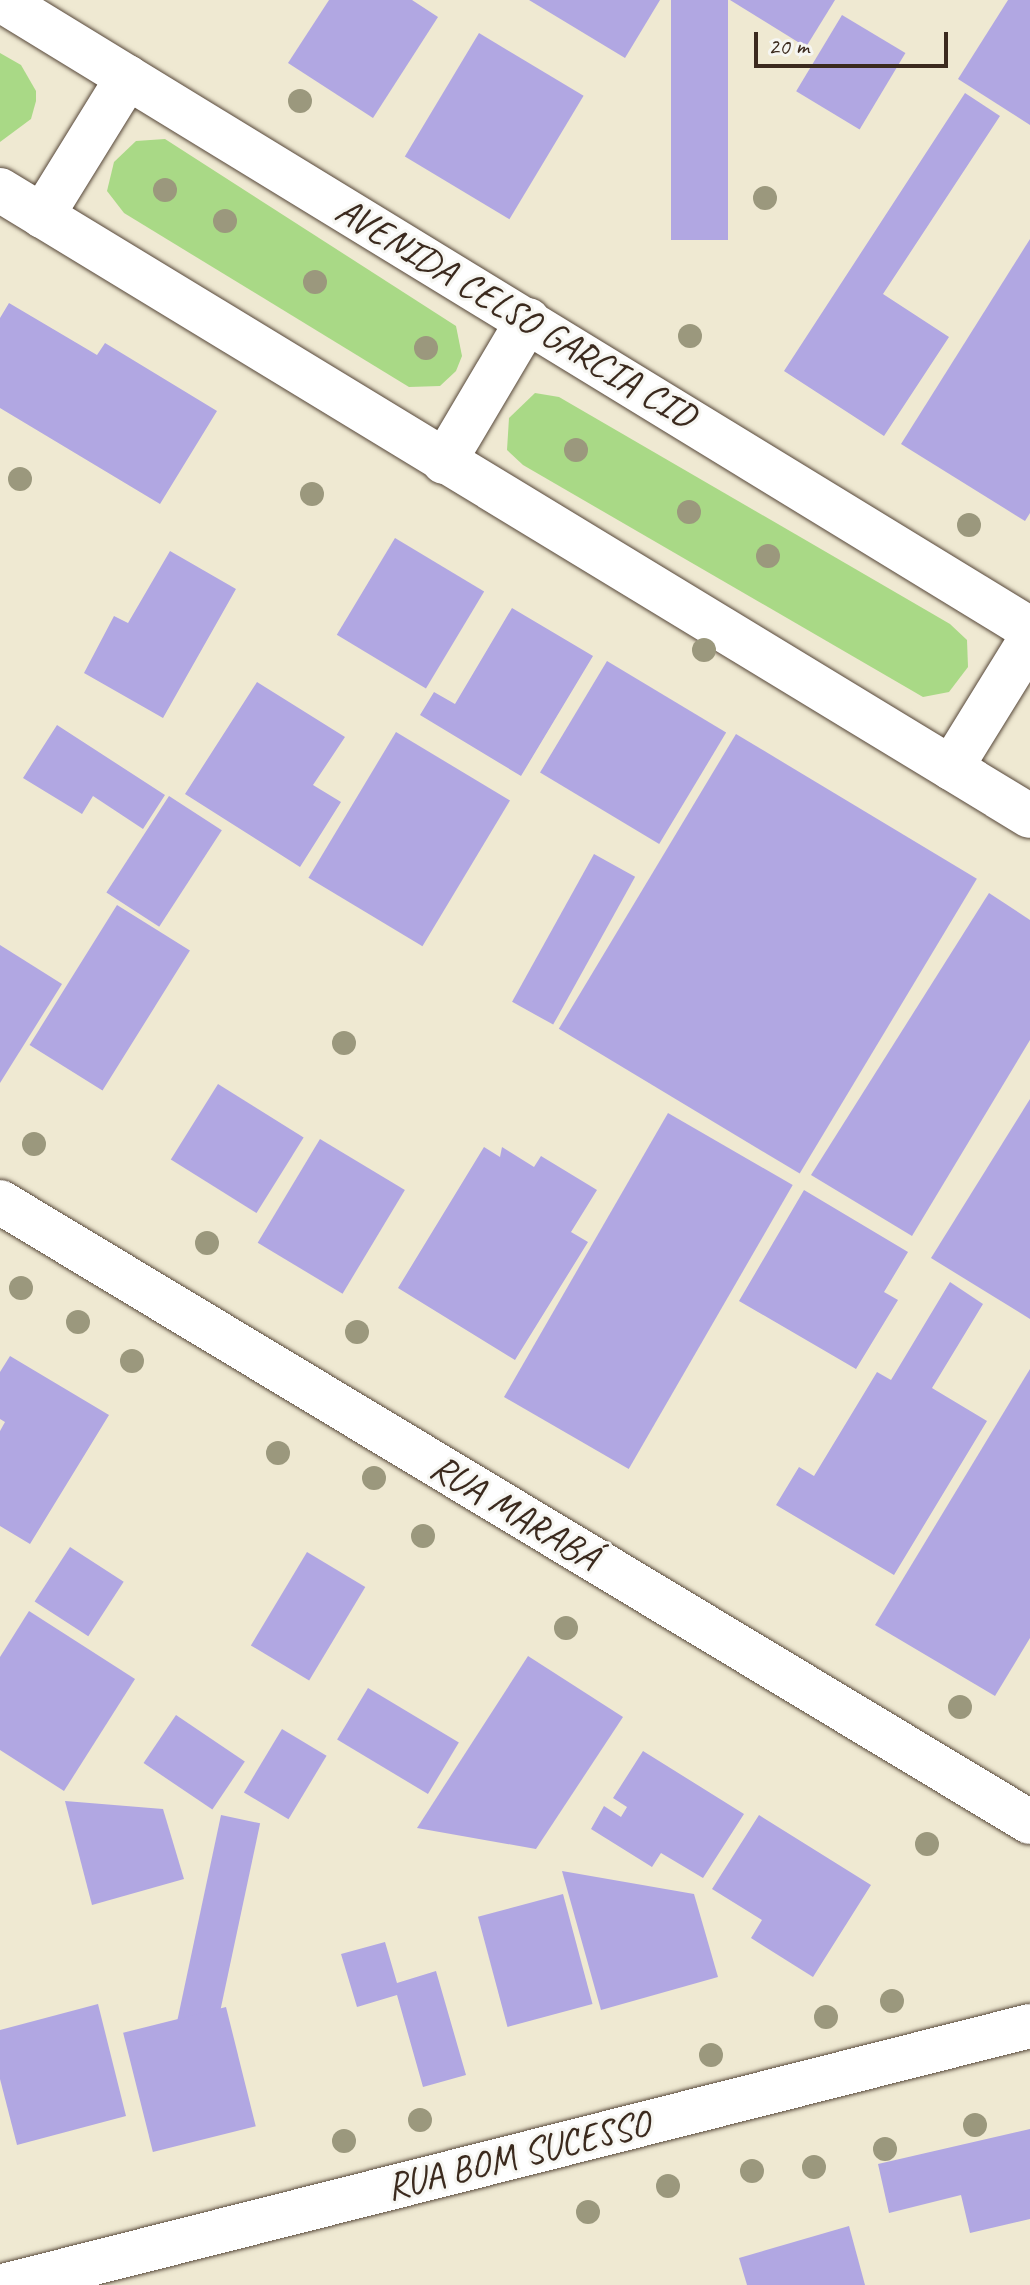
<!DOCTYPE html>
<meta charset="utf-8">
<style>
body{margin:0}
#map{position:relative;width:1030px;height:2285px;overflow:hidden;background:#efe9d2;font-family:Caveat,sans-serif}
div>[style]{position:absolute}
.green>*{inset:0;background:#a9d986}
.building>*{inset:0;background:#b1a7e2;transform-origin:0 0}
.roads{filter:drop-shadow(0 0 2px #564739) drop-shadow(0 0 2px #564739)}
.minor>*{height:44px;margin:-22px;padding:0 22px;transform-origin:22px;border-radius:22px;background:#fff}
.tertiary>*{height:44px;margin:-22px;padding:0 22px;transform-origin:22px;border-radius:22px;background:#fff}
.trees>*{width:24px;height:24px;margin:-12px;border-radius:50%;background:#9b987d}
span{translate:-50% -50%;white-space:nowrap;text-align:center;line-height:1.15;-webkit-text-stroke:6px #f6f6f2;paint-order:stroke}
.street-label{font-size:38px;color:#3b2a1e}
.scale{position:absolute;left:754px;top:32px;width:194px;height:36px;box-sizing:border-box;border:4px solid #3b2a1e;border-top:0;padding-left:10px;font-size:24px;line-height:28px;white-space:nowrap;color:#3b2a1e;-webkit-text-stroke:6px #f6f6f2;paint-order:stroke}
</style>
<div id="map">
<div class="green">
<div style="clip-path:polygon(0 53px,21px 65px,36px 91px,36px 101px,31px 119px,0 142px)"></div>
<div style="clip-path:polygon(165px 139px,456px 326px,462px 356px,456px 371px,440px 386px,409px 387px,124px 213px,107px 191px,114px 162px,136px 141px)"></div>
<div style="clip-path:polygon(535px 393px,559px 397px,950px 624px,967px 640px,968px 667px,949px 692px,923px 697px,523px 465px,507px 450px,509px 418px)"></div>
</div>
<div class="building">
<div style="clip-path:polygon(329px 0,412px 0,438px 17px,373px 118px,288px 63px)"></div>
<div style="clip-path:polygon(529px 0,660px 0,625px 58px)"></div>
<div style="left:671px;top:0;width:57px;height:240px"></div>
<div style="clip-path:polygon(730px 0,835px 0,806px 47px)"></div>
<div style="clip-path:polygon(1008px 0,1030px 0,1030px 125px,958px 79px)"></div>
<div style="left:842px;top:15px;width:74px;height:89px;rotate:31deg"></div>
<div style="left:479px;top:33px;width:122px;height:144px;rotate:31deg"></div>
<div style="clip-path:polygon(965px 93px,1000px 116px,883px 294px,949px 337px,884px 436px,784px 371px)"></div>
<div style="clip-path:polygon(1030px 239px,1030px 513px,1025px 521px,901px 444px)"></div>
<div style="clip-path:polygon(9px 303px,97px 355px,105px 343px,217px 411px,160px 504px,0 408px,0 318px)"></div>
<div style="left:395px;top:538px;width:104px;height:113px;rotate:31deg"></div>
<div style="clip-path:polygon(170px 551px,236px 589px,163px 718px,84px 673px,114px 616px,128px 623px)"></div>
<div style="clip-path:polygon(512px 608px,593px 656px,521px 776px,420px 715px,434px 692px,455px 704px)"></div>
<div style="left:607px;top:661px;width:139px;height:130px;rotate:31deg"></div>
<div style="clip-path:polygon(257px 682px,345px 737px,313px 785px,341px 802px,300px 867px,185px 794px)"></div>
<div style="clip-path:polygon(57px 725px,165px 795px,143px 829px,93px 796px,82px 814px,23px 778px)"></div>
<div style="left:396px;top:732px;width:133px;height:170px;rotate:31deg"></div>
<div style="left:736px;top:734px;width:281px;height:344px;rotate:31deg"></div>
<div style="left:169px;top:796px;width:63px;height:115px;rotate:33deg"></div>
<div style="left:594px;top:854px;width:47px;height:169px;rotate:29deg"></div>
<div style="clip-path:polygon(989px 893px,1030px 920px,1030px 1040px,912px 1236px,811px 1175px)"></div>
<div style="left:117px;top:905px;width:86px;height:165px;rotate:32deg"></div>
<div style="clip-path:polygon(0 945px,62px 984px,0 1083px)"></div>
<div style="left:218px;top:1084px;width:101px;height:89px;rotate:32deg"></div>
<div style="clip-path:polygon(1030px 1099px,1030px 1319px,931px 1258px)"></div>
<div style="left:668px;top:1113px;width:144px;height:328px;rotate:30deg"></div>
<div style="left:320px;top:1139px;width:99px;height:121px;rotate:31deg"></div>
<div style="clip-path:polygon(484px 1147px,500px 1157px,502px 1147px,534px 1167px,541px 1156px,597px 1190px,571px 1232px,588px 1242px,515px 1360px,398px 1288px)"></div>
<div style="clip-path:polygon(804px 1190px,908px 1252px,884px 1292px,898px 1300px,856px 1369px,739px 1301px)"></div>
<div style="clip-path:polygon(950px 1282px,983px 1304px,932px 1388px,987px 1421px,894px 1575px,776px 1505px,799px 1467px,814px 1476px,877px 1372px,891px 1380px)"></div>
<div style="clip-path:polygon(10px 1356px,109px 1415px,30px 1544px,0 1526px,0 1431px,5px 1422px,0 1419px,0 1372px)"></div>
<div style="clip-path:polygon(1030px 1369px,1030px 1638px,995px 1696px,875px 1625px)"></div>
<div style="left:70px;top:1547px;width:64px;height:65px;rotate:33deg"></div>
<div style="left:307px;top:1552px;width:68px;height:109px;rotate:31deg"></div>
<div style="clip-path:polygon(29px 1611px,135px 1679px,64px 1791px,0 1750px,0 1657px)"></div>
<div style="clip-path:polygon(528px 1656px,623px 1717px,536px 1849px,417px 1828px)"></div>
<div style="left:368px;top:1688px;width:106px;height:60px;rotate:31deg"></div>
<div style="left:176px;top:1715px;width:83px;height:58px;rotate:34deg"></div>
<div style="left:282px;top:1729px;width:52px;height:74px;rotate:31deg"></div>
<div style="clip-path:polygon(643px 1751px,744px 1814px,703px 1878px,661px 1853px,652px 1867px,591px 1829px,604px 1806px,621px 1817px,627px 1807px,613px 1798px)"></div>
<div style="clip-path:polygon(65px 1801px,163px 1809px,184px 1879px,92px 1905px)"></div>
<div style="left:221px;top:1815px;width:40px;height:303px;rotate:12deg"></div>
<div style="clip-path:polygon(759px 1815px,871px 1885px,813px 1977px,751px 1938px,762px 1920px,712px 1889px)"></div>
<div style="clip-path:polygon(562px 1871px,694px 1894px,718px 1977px,601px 2010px)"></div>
<div style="left:563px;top:1894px;width:114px;height:88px;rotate:75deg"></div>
<div style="clip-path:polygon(385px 1942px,397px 1983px,436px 1971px,466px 2075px,423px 2087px,397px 1995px,357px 2007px,341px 1954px)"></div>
<div style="clip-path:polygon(98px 2004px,126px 2116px,17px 2145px,0 2079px,0 2030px)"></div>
<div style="left:226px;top:2007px;width:123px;height:106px;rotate:76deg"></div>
<div style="clip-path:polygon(1030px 2129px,1030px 2219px,970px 2233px,961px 2195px,889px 2213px,878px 2164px)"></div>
<div style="clip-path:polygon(849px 2226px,865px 2285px,747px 2285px,739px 2258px)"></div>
</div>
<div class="roads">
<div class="minor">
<div style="left:0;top:1202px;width:1202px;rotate:31.05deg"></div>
<div style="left:7px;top:2285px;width:1055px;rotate:-14.21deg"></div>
</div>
<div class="tertiary">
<div style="left:1px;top:0;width:1206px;rotate:31.44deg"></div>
<div style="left:0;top:190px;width:1205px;rotate:31.29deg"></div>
<div style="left:42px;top:216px;width:163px;rotate:-58.3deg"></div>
<div style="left:444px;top:462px;width:165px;rotate:-59.4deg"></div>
<div style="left:951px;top:768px;width:150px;rotate:-58.3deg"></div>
</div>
</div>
<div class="trees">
<div style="left:300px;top:101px"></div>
<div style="left:165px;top:190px"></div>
<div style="left:765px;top:198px"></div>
<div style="left:225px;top:221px"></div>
<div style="left:315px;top:282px"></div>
<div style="left:690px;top:336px"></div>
<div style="left:426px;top:348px"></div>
<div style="left:576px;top:450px"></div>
<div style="left:20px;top:479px"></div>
<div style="left:312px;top:494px"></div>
<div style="left:689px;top:512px"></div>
<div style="left:969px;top:525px"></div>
<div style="left:768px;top:556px"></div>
<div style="left:704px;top:650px"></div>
<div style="left:344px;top:1043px"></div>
<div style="left:34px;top:1144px"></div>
<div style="left:207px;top:1243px"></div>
<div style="left:21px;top:1288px"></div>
<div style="left:78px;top:1322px"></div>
<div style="left:357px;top:1332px"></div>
<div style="left:132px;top:1361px"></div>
<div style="left:278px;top:1453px"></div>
<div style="left:374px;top:1478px"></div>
<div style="left:423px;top:1536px"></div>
<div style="left:566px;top:1628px"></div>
<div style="left:960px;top:1707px"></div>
<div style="left:927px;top:1844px"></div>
<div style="left:892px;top:2001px"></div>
<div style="left:826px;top:2017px"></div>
<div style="left:711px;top:2055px"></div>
<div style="left:420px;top:2120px"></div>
<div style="left:975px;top:2125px"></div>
<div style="left:344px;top:2141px"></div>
<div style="left:885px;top:2149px"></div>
<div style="left:814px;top:2167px"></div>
<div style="left:752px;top:2171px"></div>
<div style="left:668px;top:2186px"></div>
<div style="left:588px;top:2212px"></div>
</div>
<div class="street-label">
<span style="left:516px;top:313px;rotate:31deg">AVENIDA CELSO GARCIA CID</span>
<span style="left:515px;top:1512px;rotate:31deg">RUA MARABÁ</span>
<span style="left:518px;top:2155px;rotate:-14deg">RUA BOM SUCESSO</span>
</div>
<div class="scale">20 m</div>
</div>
